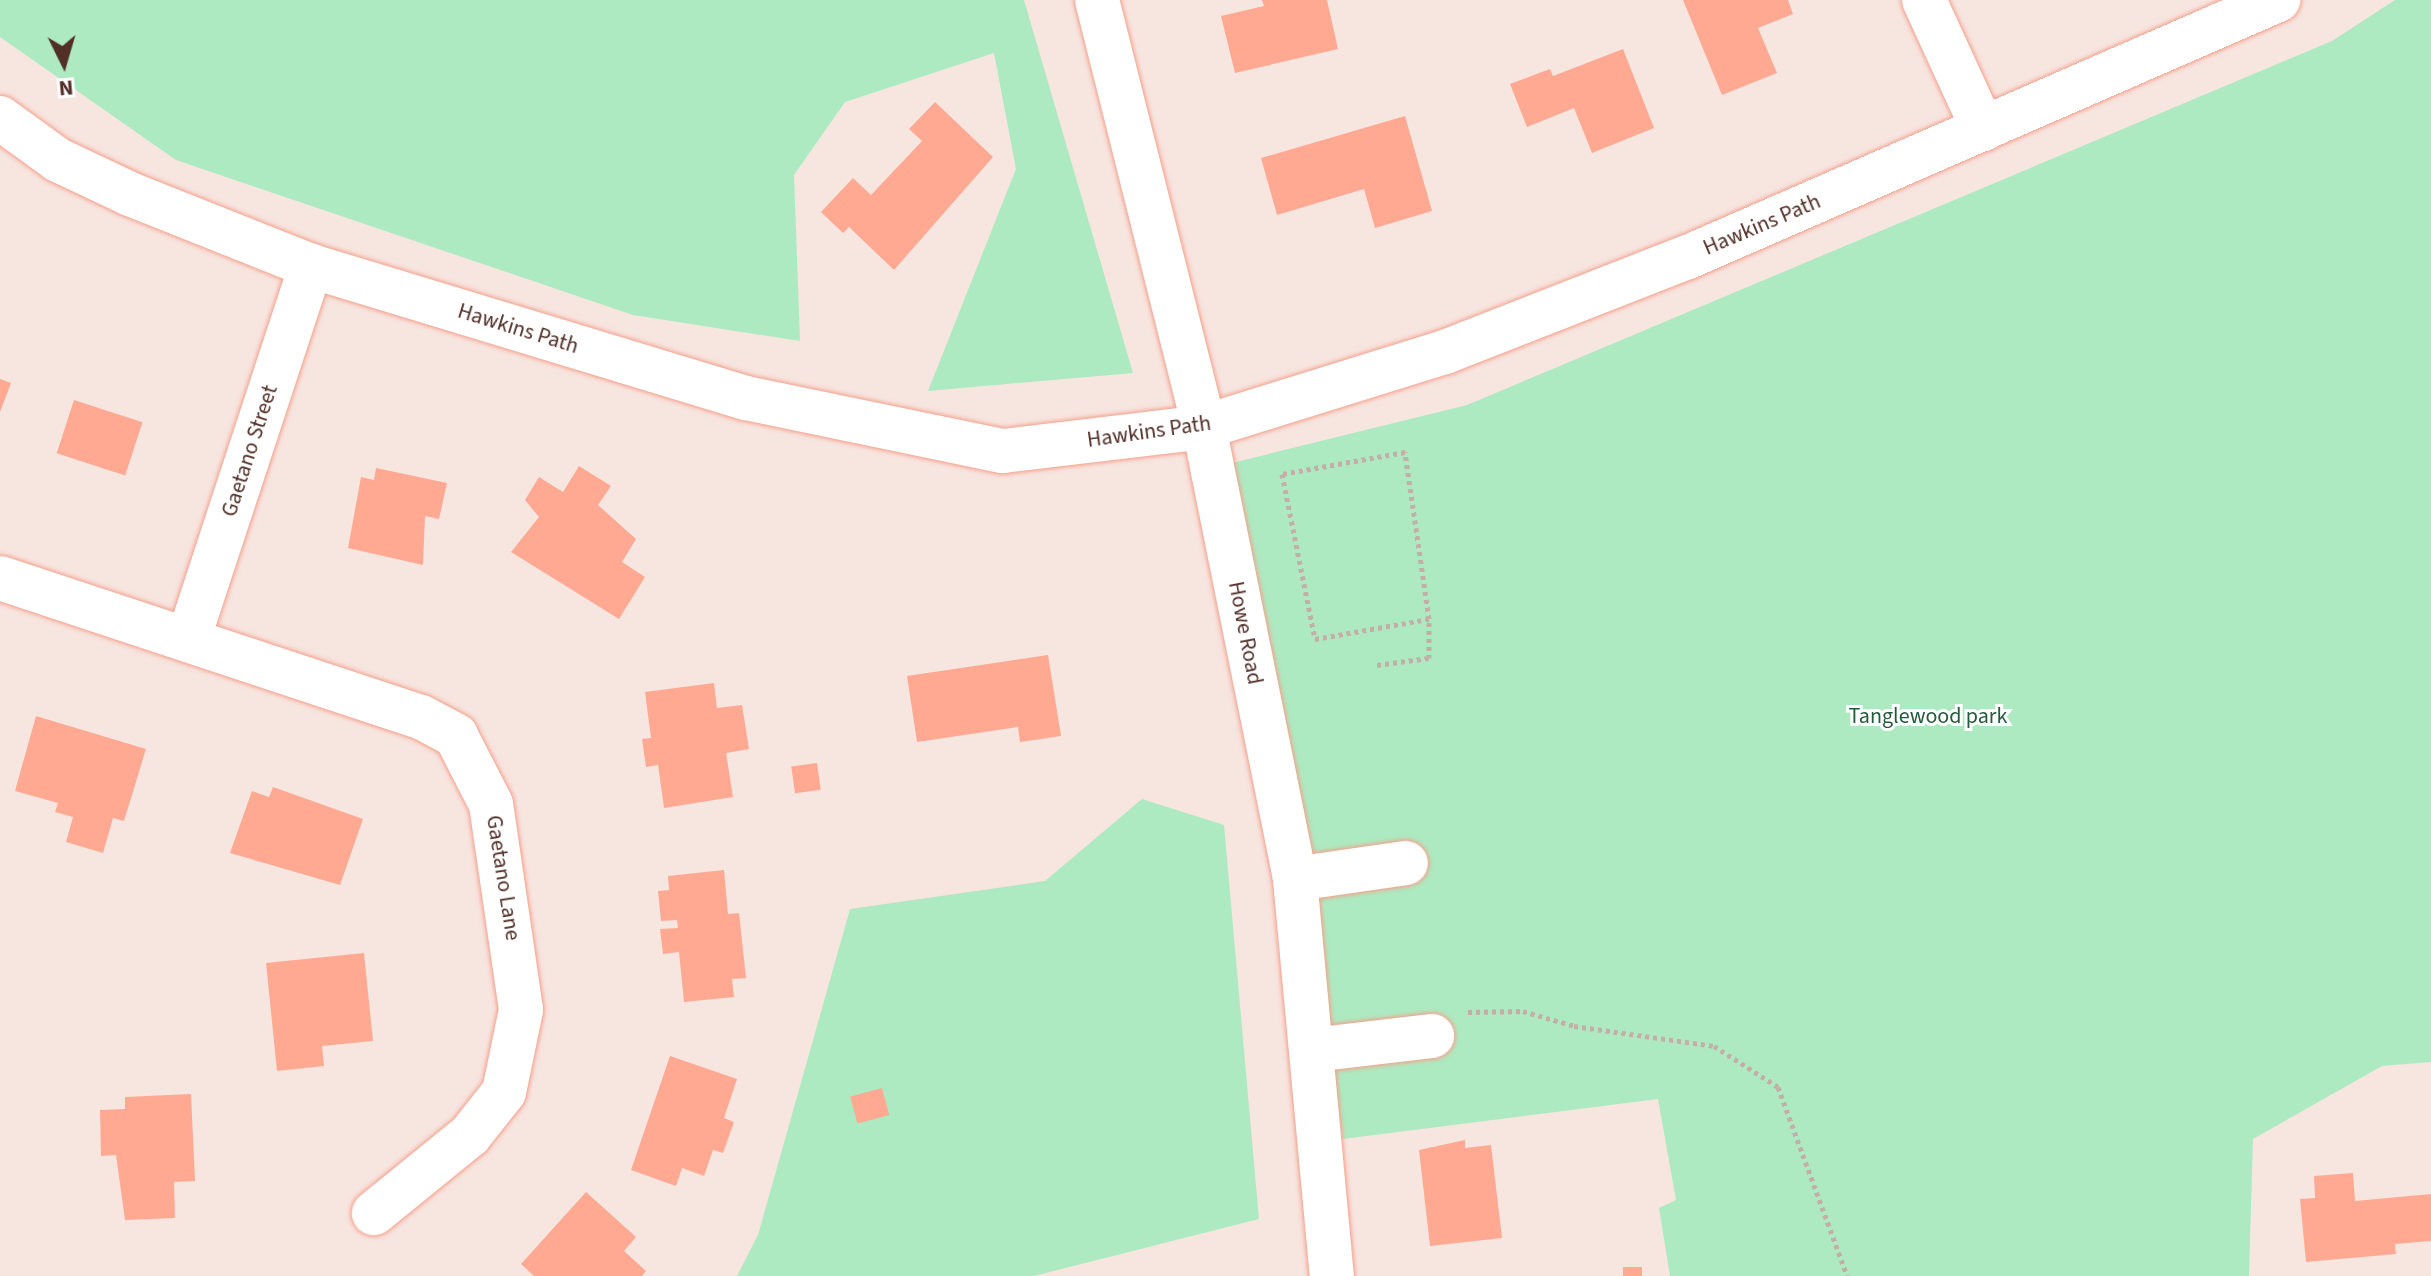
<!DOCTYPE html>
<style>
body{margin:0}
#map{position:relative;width:2431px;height:1276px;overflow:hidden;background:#f7e5e0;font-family:"Source Sans 3",sans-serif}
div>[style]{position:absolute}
.green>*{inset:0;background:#adeac1}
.building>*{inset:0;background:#ffa993;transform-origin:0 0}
.path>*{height:5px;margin-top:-2.5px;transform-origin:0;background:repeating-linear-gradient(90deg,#c5aea8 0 4px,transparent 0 8px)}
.roads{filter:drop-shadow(0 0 2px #f5a08b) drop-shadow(0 0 2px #f5a08b)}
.minor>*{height:44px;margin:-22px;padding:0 22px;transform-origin:22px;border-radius:22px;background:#fff}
span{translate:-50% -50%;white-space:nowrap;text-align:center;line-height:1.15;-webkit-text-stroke:6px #fff;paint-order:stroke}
.street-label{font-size:22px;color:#512e26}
.park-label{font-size:22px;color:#235c3b}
.north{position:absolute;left:24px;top:24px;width:80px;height:80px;-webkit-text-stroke:6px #fff;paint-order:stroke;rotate:175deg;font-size:22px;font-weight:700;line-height:32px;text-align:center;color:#512e26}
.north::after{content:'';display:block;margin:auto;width:28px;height:36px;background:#512e26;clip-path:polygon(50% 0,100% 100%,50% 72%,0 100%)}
</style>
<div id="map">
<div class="green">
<div style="clip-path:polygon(0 0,1024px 0,1133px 373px,928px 391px,1016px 169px,994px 53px,845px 102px,794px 175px,800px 341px,633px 315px,176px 160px,0 37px)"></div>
<div style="clip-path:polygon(2395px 0,2431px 0,2431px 1062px,2382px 1066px,2253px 1139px,2249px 1276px,1670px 1276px,1659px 1208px,1676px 1200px,1658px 1099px,1343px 1139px,1232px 463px,1467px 405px,2332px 41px)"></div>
<div style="clip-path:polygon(1142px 799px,1224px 825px,1259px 1219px,1034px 1276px,737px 1276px,758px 1235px,850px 909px,1045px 881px)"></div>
</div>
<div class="building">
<div style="clip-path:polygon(1262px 0,1327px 0,1338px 49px,1235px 73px,1221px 16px,1264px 6px)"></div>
<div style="clip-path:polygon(1683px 0,1788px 0,1793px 14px,1758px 28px,1777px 73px,1722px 95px)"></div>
<div style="clip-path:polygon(1623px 49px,1654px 128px,1592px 153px,1574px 108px,1527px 127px,1510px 84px,1550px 69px,1553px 76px)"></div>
<div style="clip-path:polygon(935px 102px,993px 157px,894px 270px,849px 227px,843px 233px,821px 212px,853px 178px,871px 195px,922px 141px,909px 129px)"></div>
<div style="clip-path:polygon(1405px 116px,1432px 211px,1375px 228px,1364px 189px,1277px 215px,1261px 158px)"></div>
<div style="clip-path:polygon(0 379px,11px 383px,0 412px)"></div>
<div style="left:74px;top:400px;width:72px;height:56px;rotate:18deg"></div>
<div style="clip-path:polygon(579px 466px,611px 486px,598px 505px,636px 539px,622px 562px,645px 577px,619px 619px,511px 552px,539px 517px,525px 500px,539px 477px,563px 492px)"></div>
<div style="clip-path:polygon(376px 468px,447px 483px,439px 519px,425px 516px,423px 565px,348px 548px,361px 477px,374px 480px)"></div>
<div style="clip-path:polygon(1048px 655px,1061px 736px,1020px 742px,1018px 727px,917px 742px,907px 676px)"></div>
<div style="clip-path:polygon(714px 683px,717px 708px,742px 705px,749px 749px,726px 753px,733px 797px,664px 808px,658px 765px,646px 767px,642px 739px,651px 738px,645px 692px)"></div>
<div style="clip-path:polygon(36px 716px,146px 749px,124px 821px,113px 818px,103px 853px,66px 842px,73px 817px,55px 812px,58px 803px,15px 791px)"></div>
<div style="left:817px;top:763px;width:27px;height:26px;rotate:82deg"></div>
<div style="clip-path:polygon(273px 787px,363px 819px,340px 885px,230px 853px,252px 791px,269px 797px)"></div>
<div style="clip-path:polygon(724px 870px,728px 914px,739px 913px,746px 978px,732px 979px,734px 997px,684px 1002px,679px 952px,663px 954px,660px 929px,678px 928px,677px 920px,661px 921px,658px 891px,669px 890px,668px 876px)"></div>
<div style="clip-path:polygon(364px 953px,373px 1041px,322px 1046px,324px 1066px,277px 1071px,266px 963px)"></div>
<div style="clip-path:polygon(670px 1056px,737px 1079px,724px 1118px,734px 1122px,723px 1153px,713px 1150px,704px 1176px,682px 1168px,676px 1186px,631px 1170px)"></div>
<div style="left:882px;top:1088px;width:28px;height:33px;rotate:75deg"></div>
<div style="clip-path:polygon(191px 1094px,195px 1181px,174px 1182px,175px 1218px,125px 1220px,116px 1155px,101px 1156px,100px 1110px,125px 1109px,125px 1097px)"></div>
<div style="clip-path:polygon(1465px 1140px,1465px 1148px,1491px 1145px,1502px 1238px,1430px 1246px,1419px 1150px)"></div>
<div style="clip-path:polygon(2353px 1173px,2355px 1201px,2431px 1194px,2431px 1241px,2395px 1244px,2396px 1254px,2306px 1262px,2300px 1199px,2315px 1198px,2314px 1176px)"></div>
<div style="clip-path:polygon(586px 1192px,636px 1237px,624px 1251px,646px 1271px,642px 1276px,534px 1276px,521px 1264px)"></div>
<div style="left:1623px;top:1267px;width:19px;height:9px"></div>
</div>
<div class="path">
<div style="left:1377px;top:665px;width:52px;rotate:-7.7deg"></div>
<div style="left:1429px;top:658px;width:39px;rotate:-90deg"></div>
<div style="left:1429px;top:619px;width:169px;rotate:-98.2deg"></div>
<div style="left:1405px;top:452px;width:125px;rotate:169.9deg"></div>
<div style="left:1282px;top:474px;width:168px;rotate:78.7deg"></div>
<div style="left:1315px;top:639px;width:116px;rotate:-10deg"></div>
<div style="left:1468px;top:1012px;width:55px;rotate:-1deg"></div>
<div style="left:1523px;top:1011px;width:53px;rotate:16.4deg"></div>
<div style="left:1574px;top:1026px;width:141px;rotate:8.1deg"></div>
<div style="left:1714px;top:1046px;width:76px;rotate:32.6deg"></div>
<div style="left:1778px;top:1087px;width:201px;rotate:69.9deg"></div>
</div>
<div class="roads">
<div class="minor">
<div style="left:1097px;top:0;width:440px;rotate:75.9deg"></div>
<div style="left:1204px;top:427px;width:461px;rotate:78.6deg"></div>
<div style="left:1295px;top:879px;width:399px;rotate:84.7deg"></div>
<div style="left:1924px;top:0;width:142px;rotate:65.4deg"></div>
<div style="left:0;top:118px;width:72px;rotate:35.9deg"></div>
<div style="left:58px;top:160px;width:80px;rotate:25.3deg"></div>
<div style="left:130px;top:194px;width:195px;rotate:21.7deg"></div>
<div style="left:311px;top:266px;width:455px;rotate:16.9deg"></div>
<div style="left:746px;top:398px;width:262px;rotate:11.7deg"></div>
<div style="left:1003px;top:451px;width:202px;rotate:-6.8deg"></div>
<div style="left:1204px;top:427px;width:252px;rotate:-17.3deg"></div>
<div style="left:1445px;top:352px;width:261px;rotate:-21.4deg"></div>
<div style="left:1688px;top:257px;width:644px;rotate:-23.54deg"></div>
<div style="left:0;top:578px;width:443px;rotate:18.3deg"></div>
<div style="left:421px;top:717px;width:40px;rotate:28deg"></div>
<div style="left:456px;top:736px;width:76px;rotate:62.8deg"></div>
<div style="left:491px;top:804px;width:208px;rotate:81.7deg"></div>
<div style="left:521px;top:1010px;width:84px;rotate:101.7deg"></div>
<div style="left:504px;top:1092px;width:55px;rotate:128.3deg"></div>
<div style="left:470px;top:1135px;width:124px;rotate:140.9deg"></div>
<div style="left:189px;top:637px;width:391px;rotate:-71.8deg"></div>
<div style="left:1295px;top:879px;width:112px;rotate:-8.2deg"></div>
<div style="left:1312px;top:1050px;width:121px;rotate:-6.7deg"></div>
</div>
</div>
<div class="street-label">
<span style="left:1762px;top:225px;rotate:-23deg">Hawkins Path</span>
<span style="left:518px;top:329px;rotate:17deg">Hawkins Path</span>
<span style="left:1149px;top:432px;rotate:-8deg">Hawkins Path</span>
<span style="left:250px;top:451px;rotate:-72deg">Gaetano Street</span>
<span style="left:1245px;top:633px;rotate:79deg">Howe Road</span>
<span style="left:503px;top:878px;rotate:81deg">Gaetano Lane</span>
</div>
<div class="park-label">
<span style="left:1928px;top:717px">Tanglewood park</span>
</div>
<div class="north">N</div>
</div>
